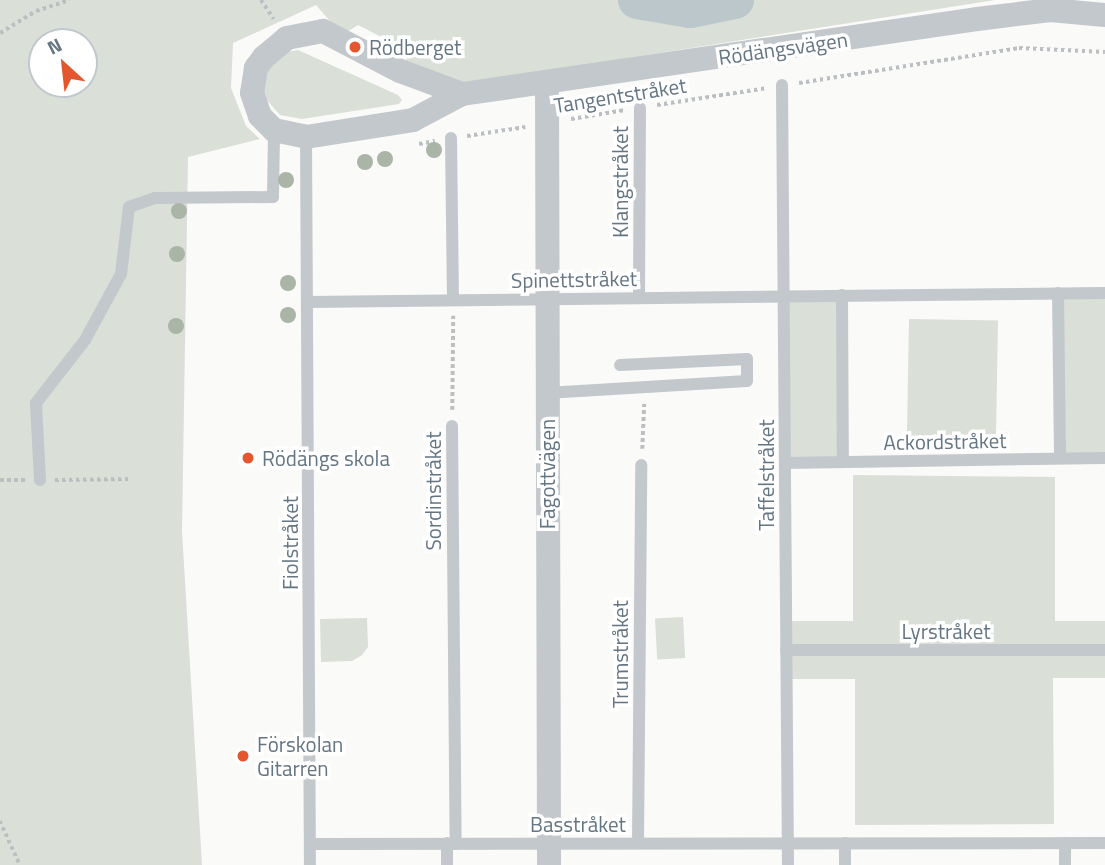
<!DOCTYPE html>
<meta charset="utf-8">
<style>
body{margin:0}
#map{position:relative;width:1105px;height:865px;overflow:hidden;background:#fafaf8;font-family:"Titillium Web",sans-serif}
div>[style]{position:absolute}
.green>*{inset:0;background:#dadfd7;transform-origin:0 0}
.river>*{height:38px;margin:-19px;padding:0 19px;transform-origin:19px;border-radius:19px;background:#bbc7cb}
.path>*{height:3.5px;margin-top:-1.75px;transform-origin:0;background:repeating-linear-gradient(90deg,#bbbfc2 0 3.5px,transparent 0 7px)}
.service>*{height:12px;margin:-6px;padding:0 6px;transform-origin:6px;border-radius:6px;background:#c3c8cc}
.minor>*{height:24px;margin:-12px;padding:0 12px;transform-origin:12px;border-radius:12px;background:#c3c8cc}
.trees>*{width:16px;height:16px;margin:-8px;border-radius:50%;background:#aab4a7}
.dots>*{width:19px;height:19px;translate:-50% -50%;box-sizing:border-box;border:4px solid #fff;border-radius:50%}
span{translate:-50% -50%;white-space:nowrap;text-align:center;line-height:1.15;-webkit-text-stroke:7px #fff;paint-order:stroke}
.poi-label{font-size:21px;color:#657683}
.left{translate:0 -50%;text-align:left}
.street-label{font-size:21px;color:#657683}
.north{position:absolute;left:28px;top:28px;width:70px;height:70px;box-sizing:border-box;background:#fff;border:2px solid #c1c8cd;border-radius:50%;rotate:333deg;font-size:19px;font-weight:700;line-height:28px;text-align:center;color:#657683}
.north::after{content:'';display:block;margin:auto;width:24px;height:32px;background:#e4572e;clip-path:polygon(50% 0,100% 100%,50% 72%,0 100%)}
</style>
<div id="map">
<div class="green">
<div style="clip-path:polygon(evenodd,0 0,995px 0,450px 86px,406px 67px,405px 49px,358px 25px,342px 35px,316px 5px,233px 43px,231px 88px,246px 126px,260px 139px,188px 157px,182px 531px,202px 865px,0 865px,0 0,42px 42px,84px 42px,84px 84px,42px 84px,42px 42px)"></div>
<div style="clip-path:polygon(298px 50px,398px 95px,402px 100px,399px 104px,302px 119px,280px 115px,265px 98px,263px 87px,269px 65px,287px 52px)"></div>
<div style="left:1058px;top:293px;width:47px;height:165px"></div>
<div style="left:842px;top:295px;width:167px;height:58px;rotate:90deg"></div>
<div style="left:909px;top:319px;width:89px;height:126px;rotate:1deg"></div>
<div style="clip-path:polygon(853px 475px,1055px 477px,1055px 621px,1105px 621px,1105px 678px,1053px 678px,1054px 824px,855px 825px,855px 679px,787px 679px,786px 621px,853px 621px)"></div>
<div style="left:683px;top:617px;width:41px;height:28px;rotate:87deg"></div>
<div style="clip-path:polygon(367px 618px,368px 647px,362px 655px,352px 661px,321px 662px,320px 619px)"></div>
</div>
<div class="river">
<div style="left:637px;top:0;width:54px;rotate:9.6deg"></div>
<div style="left:690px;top:9px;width:46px;rotate:-11.3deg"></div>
</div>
<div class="path">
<div style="left:261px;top:0;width:23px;rotate:56deg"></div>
<div style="left:0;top:33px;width:42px;rotate:-31.4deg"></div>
<div style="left:36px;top:11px;width:35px;rotate:-18deg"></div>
<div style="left:799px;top:83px;width:223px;rotate:-9deg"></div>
<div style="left:1019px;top:48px;width:86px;rotate:2.7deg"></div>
<div style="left:657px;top:105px;width:111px;rotate:-8.8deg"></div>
<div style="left:571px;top:119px;width:55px;rotate:-9.5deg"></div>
<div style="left:467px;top:136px;width:59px;rotate:-8.8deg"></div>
<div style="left:419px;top:144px;width:16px;rotate:-11deg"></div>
<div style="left:452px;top:410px;width:94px;rotate:-89.4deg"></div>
<div style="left:642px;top:449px;width:45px;rotate:-87.5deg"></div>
<div style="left:0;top:480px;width:26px"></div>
<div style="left:55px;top:480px;width:73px;rotate:-0.8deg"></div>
<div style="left:0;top:821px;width:48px;rotate:65.6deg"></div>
</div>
<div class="service">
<div style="left:782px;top:85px;width:780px;rotate:89.56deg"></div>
<div style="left:306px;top:137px;width:728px;rotate:89.69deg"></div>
<div style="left:451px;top:138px;width:162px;rotate:89.3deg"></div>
<div style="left:1058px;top:293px;width:165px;rotate:89.3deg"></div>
<div style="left:842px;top:295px;width:167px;rotate:89.7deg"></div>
<div style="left:639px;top:297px;width:189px;rotate:-89.7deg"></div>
<div style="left:307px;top:302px;width:798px;rotate:-0.65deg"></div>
<div style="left:546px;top:393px;width:201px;rotate:-3.4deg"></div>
<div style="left:747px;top:381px;width:22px;rotate:-90deg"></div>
<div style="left:747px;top:359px;width:127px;rotate:177.3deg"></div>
<div style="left:452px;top:426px;width:418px;rotate:89.5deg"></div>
<div style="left:785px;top:463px;width:320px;rotate:-0.9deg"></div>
<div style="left:40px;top:480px;width:77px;rotate:-93deg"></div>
<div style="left:36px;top:403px;width:80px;rotate:-52.1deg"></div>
<div style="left:85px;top:340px;width:75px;rotate:-61.4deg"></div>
<div style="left:121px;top:274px;width:67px;rotate:-83.2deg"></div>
<div style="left:129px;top:207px;width:28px;rotate:-19deg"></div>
<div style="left:155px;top:198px;width:118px;rotate:-0.5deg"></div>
<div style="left:273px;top:197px;width:67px;rotate:-89.1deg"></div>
<div style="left:786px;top:650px;width:319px"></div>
<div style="left:447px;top:843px;width:22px;rotate:90deg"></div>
<div style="left:638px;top:843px;width:378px;rotate:-89.5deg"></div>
<div style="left:845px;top:843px;width:22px;rotate:90deg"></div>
<div style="left:311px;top:844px;width:794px;rotate:-0.07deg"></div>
<div style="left:1065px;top:865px;width:22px;rotate:-90deg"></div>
</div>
<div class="minor">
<div style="left:547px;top:83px;width:782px;rotate:89.85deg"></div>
<div style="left:462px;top:94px;width:66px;rotate:-159.6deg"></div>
<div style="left:400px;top:71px;width:87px;rotate:-152.5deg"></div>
<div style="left:323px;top:31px;width:37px;rotate:169deg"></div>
<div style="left:287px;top:38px;width:30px;rotate:140deg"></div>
<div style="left:264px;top:57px;width:14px;rotate:126deg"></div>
<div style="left:256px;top:68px;width:25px;rotate:99deg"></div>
<div style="left:252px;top:93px;width:24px;rotate:71deg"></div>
<div style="left:260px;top:116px;width:20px;rotate:45deg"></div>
<div style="left:274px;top:130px;width:33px;rotate:12deg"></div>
<div style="left:306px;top:137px;width:108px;rotate:-9deg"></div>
<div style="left:413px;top:120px;width:55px;rotate:-28deg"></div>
<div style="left:462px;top:94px;width:520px;rotate:-8.29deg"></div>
<div style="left:977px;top:19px;width:74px;rotate:-7deg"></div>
<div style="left:1050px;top:10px;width:55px;rotate:5.2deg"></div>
</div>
<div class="trees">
<div style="left:434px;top:150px"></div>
<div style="left:385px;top:159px"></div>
<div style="left:365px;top:162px"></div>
<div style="left:286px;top:180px"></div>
<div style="left:179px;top:211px"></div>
<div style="left:177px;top:254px"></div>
<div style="left:288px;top:283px"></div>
<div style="left:288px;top:315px"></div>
<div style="left:176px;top:326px"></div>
</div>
<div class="dots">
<div style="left:355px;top:47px;background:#e4572e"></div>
<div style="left:248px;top:458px;background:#e4572e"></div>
<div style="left:243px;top:756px;background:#e4572e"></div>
</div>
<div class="poi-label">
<span class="left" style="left:369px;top:47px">Rödberget</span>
<span class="left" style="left:262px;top:458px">Rödängs skola</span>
<span class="left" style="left:257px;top:756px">Förskolan<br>Gitarren</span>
</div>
<div class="street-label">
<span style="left:783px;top:48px;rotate:-8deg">Rödängsvägen</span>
<span style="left:620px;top:95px;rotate:-9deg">Tangentstråket</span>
<span style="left:620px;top:182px;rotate:-90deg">Klangstråket</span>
<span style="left:574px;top:279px;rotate:-1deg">Spinettstråket</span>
<span style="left:945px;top:441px;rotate:-1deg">Ackordstråket</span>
<span style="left:547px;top:474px;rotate:-90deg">Fagottvägen</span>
<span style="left:766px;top:475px;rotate:-90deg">Taffelstråket</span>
<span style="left:433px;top:491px;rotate:-90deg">Sordinstråket</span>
<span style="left:290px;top:543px;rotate:-90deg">Fiolstråket</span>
<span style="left:946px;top:631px">Lyrstråket</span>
<span style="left:620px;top:654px;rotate:-90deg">Trumstråket</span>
<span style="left:578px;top:824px">Basstråket</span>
</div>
<div class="north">N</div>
</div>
